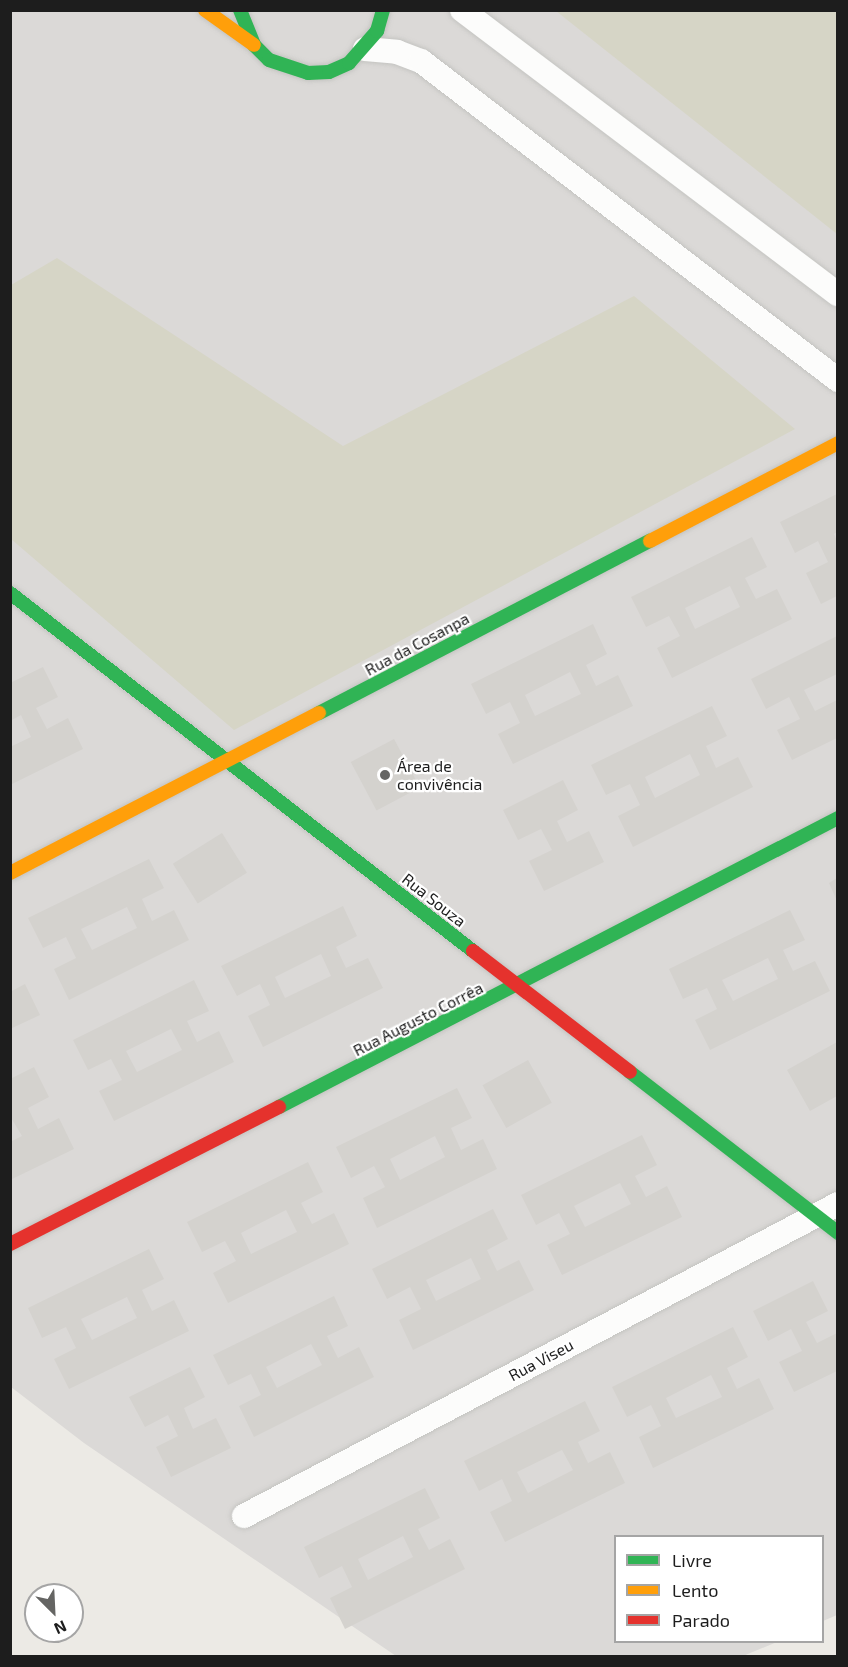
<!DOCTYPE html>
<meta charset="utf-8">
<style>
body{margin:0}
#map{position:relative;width:848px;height:1667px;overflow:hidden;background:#eceae5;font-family:"Exo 2",sans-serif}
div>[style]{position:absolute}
.residential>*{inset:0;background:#dbd9d7}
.construction>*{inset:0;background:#d6d5c6}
.building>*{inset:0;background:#d4d2ce;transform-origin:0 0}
.roads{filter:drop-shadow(0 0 2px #c4c4c1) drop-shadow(0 0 2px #c4c4c1)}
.street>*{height:24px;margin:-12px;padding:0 12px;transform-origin:12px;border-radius:12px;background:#fcfcfb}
.fast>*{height:14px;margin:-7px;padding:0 7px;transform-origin:7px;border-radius:7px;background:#30b455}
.slow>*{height:14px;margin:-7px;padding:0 7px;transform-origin:7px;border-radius:7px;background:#ff9f0a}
.jam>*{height:14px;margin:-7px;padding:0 7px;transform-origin:7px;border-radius:7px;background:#e5322d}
.dots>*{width:16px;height:16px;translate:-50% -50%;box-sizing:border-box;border:3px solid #fff;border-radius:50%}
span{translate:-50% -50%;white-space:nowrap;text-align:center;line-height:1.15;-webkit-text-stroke:4.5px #fff;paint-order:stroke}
.street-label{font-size:16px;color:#1d1d1d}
.poi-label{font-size:16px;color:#1d1d1d}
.left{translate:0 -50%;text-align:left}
.frame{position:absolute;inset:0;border:12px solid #1d1d1d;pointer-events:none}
.legend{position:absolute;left:614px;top:1535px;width:210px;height:108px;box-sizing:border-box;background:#fff;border:2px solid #a5a5a5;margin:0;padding:8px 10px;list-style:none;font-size:18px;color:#1d1d1d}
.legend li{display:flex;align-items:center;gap:12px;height:30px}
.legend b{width:30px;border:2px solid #a5a5a5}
.north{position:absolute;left:24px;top:1583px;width:60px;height:60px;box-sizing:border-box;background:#fff;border:2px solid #a5a5a5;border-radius:50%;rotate:156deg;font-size:16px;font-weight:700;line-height:24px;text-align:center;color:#1d1d1d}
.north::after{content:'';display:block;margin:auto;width:21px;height:27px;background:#656563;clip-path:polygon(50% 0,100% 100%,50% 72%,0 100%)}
</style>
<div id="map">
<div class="residential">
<div style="clip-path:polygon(10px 11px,837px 11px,837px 1615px,823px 1621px,822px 1536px,616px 1536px,616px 1642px,777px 1642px,743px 1656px,396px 1656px,84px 1443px,11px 1387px)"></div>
</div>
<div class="construction">
<div style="clip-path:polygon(556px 11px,837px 11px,837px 234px)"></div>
<div style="clip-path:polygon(57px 258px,343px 446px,634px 296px,795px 429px,234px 730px,11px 539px,11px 285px)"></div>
</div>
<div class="building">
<div style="clip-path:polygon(837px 494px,837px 532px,834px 534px,837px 541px,837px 596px,821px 604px,806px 573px,828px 562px,818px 541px,795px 553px,780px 522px)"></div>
<div style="clip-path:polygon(evenodd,752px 537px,767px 567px,745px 578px,756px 599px,777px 589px,792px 619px,672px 678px,657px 648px,680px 636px,669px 616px,646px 627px,631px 597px,752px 537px,730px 586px,740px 607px,695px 629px,685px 608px,730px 586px)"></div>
<div style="clip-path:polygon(evenodd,593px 624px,607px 654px,586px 665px,596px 686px,618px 675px,633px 706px,513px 764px,498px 734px,520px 723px,510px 702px,486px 714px,471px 684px,593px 624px,570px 672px,581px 694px,535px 716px,525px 695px,570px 672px)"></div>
<div style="clip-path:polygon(837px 636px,837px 674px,804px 690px,815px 711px,837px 700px,837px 738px,792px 760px,777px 730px,800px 719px,789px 697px,766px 709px,751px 679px)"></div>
<div style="clip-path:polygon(43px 667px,58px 697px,36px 708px,47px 729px,68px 718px,83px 749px,10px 785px,10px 747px,31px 737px,21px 715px,10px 721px,10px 683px)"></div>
<div style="clip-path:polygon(evenodd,712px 706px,727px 736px,706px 746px,716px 768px,738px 757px,753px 787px,633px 847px,618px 816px,640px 805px,630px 784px,606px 795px,591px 765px,712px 706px,690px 754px,700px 775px,655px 798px,645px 777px,690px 754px)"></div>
<div style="left:394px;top:739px;width:55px;height:49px;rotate:62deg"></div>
<div style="clip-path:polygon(563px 780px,578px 810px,557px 821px,567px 842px,589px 831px,604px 862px,544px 891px,529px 861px,552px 850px,541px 829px,518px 840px,503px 810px)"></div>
<div style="left:222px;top:833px;width:47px;height:58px;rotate:58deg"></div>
<div style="clip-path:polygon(evenodd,149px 859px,164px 888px,142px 899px,152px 921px,174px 910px,189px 940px,69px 1000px,54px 969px,76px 958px,66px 937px,43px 948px,28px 918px,149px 859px,127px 907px,137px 928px,92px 950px,81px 929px,127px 907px)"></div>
<div style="clip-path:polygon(837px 878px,837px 901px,829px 883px)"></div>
<div style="clip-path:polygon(evenodd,343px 906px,357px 936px,336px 947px,346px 968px,368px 958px,383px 988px,263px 1047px,248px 1016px,270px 1005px,260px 984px,237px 996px,221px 966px,343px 906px,321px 954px,331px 976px,285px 998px,275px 977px,321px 954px)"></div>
<div style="clip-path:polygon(evenodd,790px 910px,805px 940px,783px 950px,793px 971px,815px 961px,830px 991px,710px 1050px,695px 1020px,717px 1009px,707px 988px,683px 999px,669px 969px,790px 910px,768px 958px,778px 979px,733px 1001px,722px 980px,768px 958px)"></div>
<div style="clip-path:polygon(evenodd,194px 980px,209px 1011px,187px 1021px,197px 1042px,219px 1031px,234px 1062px,114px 1121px,99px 1091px,122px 1080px,111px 1059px,88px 1070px,73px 1040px,194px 980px,171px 1029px,182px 1050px,137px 1072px,126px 1051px,171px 1029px)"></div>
<div style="clip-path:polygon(25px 984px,40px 1015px,10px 1029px,10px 992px)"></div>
<div style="clip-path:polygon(837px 1042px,837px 1096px,810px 1111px,787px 1070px)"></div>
<div style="left:528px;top:1060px;width:49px;height:52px;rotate:61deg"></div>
<div style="clip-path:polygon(34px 1067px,49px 1097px,28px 1108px,38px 1129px,59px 1118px,74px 1149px,10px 1180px,10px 1142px,22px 1136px,10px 1116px,10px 1079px)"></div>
<div style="clip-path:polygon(evenodd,457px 1088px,472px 1118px,451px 1128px,461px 1150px,483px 1139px,497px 1169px,377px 1228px,363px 1198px,385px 1187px,374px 1166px,351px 1178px,336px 1147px,457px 1088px,435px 1136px,445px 1157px,400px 1180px,390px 1159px,435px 1136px)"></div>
<div style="clip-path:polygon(evenodd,642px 1135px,657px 1165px,635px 1176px,646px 1197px,667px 1186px,682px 1217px,562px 1275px,547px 1245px,570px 1234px,559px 1213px,536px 1225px,521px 1195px,642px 1135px,620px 1183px,631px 1204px,585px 1227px,574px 1206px,620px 1183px)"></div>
<div style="clip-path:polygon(evenodd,308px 1162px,323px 1192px,301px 1203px,312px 1224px,334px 1213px,349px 1244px,228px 1303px,213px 1273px,236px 1261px,225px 1241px,202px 1252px,187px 1222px,308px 1162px,286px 1210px,297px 1232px,251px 1254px,241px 1233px,286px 1210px)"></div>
<div style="clip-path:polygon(evenodd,493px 1209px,508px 1239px,487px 1250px,497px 1271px,519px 1260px,534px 1290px,413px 1350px,399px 1320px,421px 1309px,410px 1287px,387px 1299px,372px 1269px,493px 1209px,471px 1258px,481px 1279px,436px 1301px,426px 1280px,471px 1258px)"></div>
<div style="clip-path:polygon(evenodd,149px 1249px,164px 1279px,142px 1290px,152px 1311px,174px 1300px,189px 1331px,69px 1389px,54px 1359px,76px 1348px,66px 1327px,42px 1338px,28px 1308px,149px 1249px,127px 1297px,137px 1318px,92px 1340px,81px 1319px,127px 1297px)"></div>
<div style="clip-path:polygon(813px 1281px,828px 1311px,806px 1322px,817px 1343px,837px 1333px,837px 1371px,794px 1392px,779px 1362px,802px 1351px,791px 1329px,768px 1341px,753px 1311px)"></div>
<div style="clip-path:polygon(evenodd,334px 1296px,348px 1326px,327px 1336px,338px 1358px,359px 1347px,374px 1377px,254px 1437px,239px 1406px,261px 1395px,251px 1374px,228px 1385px,213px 1355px,334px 1296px,311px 1344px,322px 1365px,277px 1388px,266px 1367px,311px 1344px)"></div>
<div style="clip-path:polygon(evenodd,733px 1327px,748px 1357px,727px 1368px,737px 1389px,759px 1378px,774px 1409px,653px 1468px,639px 1437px,661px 1426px,651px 1405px,627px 1417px,612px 1387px,733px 1327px,711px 1375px,722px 1397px,676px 1418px,666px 1398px,711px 1375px)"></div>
<div style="clip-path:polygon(190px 1367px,205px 1397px,184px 1408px,193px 1429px,216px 1418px,231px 1448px,171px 1477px,156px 1447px,178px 1436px,168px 1415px,145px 1427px,129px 1397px)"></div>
<div style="clip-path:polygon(evenodd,585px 1401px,600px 1431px,578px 1442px,588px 1463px,610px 1452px,625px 1483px,505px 1542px,490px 1512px,512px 1501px,502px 1479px,479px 1491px,464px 1461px,585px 1401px,562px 1450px,573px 1470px,528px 1493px,517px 1472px,562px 1450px)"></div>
<div style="clip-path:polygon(evenodd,425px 1488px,440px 1518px,418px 1529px,429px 1550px,450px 1539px,465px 1569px,345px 1629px,330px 1598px,352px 1587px,342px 1566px,319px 1578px,304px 1547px,425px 1488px,403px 1536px,413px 1557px,368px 1580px,358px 1559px,403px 1536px)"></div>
</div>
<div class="roads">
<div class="street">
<div style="left:462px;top:10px;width:471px;rotate:37.1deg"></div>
<div style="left:365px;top:49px;width:32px;rotate:5deg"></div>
<div style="left:397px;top:52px;width:26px;rotate:21deg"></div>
<div style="left:421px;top:61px;width:525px;rotate:37.42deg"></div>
<div style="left:244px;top:1516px;width:671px;rotate:-27.71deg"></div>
</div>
<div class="fast">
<div style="left:240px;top:10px;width:38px;rotate:68deg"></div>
<div style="left:254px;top:45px;width:21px;rotate:45deg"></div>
<div style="left:269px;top:60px;width:41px;rotate:18.4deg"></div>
<div style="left:308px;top:73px;width:21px;rotate:-3deg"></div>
<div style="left:329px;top:72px;width:22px;rotate:-24deg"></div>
<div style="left:349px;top:63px;width:43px;rotate:-48.8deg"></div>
<div style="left:377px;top:31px;width:22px;rotate:-74deg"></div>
<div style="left:10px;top:593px;width:585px;rotate:37.71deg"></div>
<div style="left:319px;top:713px;width:373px;rotate:-27.5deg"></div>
<div style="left:630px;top:1072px;width:263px;rotate:37.7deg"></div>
<div style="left:279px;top:1107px;width:629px;rotate:-27.34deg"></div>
</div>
<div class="slow">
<div style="left:205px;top:10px;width:60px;rotate:35.5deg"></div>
<div style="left:650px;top:541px;width:212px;rotate:-27.5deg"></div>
<div style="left:10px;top:873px;width:348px;rotate:-27.4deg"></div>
</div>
<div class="jam">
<div style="left:473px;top:951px;width:198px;rotate:37.6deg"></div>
<div style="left:10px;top:1244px;width:302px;rotate:-27deg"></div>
</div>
</div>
<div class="dots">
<div style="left:385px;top:775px;background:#656563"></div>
</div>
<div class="street-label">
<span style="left:417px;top:644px;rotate:-28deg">Rua da Cosanpa</span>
<span style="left:434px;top:900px;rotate:38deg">Rua Souza</span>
<span style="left:418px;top:1019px;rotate:-27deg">Rua Augusto Corrêa</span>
<span style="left:541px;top:1360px;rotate:-28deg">Rua Viseu</span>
</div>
<div class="poi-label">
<span class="left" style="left:397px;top:775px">Área de<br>convivência</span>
</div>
<div class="frame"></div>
<ul class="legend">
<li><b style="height:8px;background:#30b455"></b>Livre</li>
<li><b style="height:8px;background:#ff9f0a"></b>Lento</li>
<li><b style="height:8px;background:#e5322d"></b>Parado</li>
</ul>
<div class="north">N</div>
</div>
